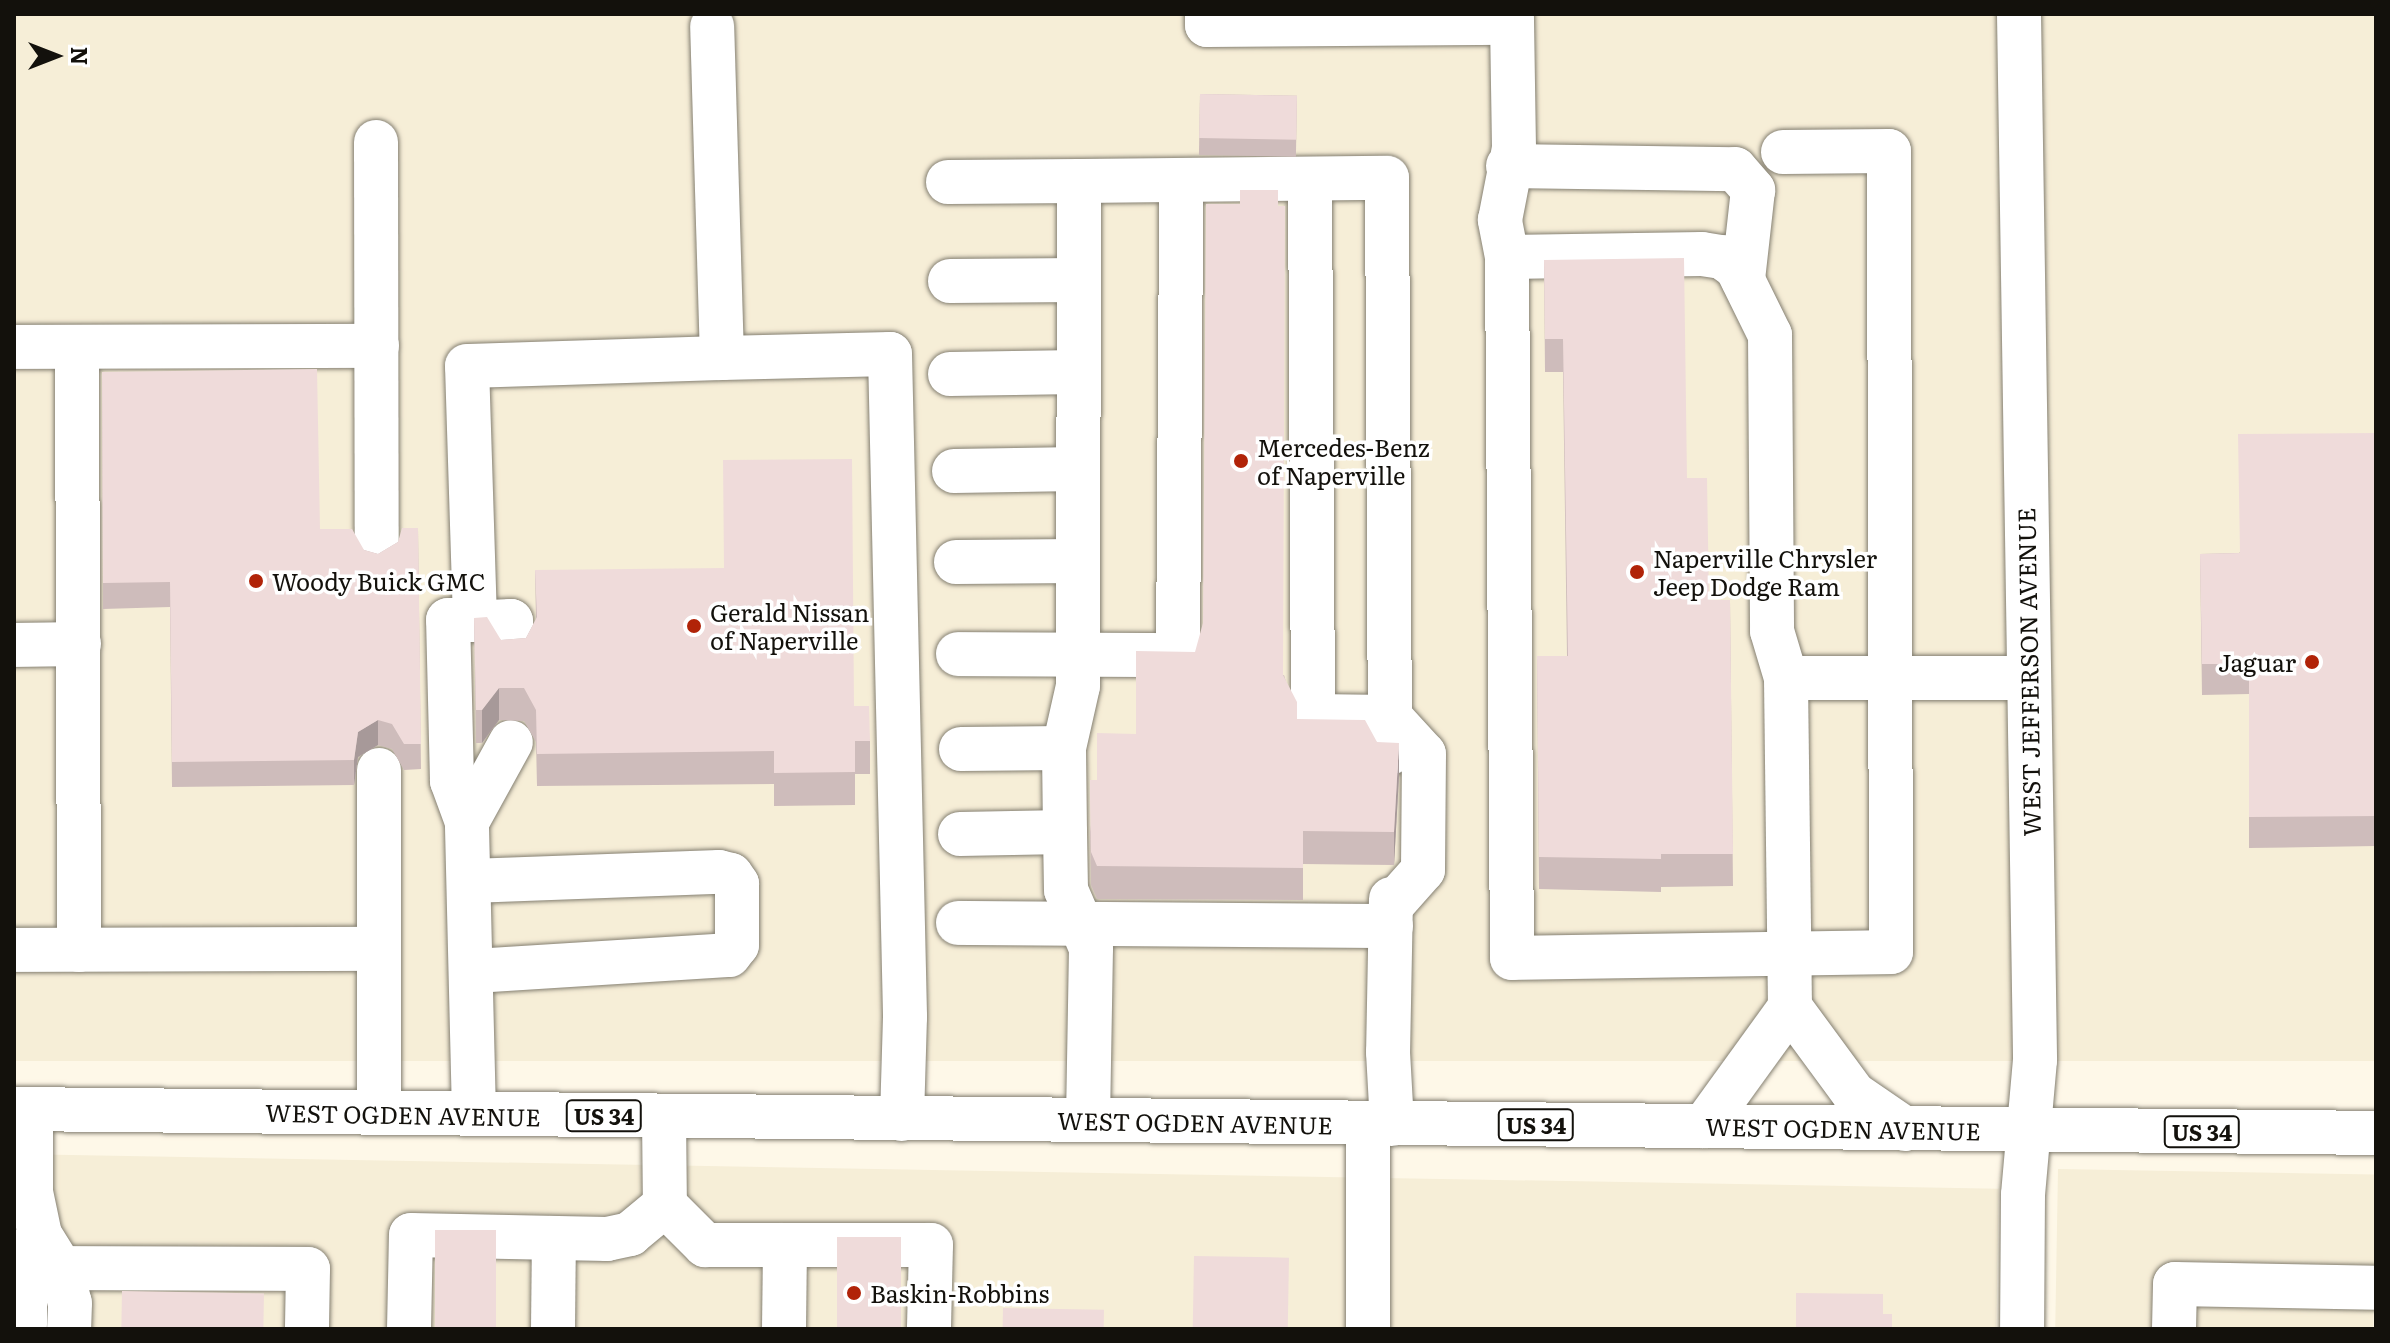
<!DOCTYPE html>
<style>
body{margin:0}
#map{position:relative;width:2390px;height:1343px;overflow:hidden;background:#fef8e8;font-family:Literata,serif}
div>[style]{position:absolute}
.built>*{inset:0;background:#f6eed7;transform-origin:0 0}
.roads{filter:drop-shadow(0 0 2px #847f71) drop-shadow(0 0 2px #847f71)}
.minor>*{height:44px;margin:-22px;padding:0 22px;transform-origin:22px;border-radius:22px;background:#fff}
.major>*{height:44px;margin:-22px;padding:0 22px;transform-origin:22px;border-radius:22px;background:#fff}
.wall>*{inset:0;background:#cebcbb;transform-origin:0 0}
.shaded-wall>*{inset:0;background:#a79999}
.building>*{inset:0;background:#efdbda;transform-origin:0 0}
.dots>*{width:22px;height:22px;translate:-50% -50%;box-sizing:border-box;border:4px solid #fff;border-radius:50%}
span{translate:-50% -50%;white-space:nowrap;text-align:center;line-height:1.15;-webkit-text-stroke:7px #fff;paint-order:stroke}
.shield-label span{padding:2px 6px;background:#fff;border:2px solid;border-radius:6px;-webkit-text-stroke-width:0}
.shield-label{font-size:22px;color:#13110c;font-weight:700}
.poi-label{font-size:24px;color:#13110c}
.left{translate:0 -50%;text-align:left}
.right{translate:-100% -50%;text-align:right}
.street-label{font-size:24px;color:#13110c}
.frame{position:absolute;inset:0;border:16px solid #13110c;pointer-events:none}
.north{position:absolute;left:16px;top:16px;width:80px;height:80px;-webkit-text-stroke:6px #fff;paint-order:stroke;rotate:90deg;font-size:22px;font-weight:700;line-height:32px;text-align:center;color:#13110c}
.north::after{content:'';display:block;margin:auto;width:28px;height:36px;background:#13110c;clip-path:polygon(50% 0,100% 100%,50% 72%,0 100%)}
</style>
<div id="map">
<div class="built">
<div style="left:14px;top:14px;width:2362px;height:1047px"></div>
<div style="left:14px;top:1154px;width:1985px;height:175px;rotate:1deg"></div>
<div style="left:2058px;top:1169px;width:318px;height:160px;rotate:1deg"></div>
</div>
<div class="roads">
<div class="minor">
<div style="left:1207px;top:14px;width:11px;rotate:90deg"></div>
<div style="left:1207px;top:25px;width:305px;rotate:-0.4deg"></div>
<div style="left:2019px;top:14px;width:1046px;rotate:89.12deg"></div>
<div style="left:2035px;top:1060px;width:136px;rotate:95.1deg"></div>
<div style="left:2023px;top:1195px;width:134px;rotate:90.4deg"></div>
<div style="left:376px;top:142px;width:412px;rotate:89.9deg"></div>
<div style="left:1783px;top:152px;width:106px;rotate:-0.5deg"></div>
<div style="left:1889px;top:151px;width:801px;rotate:89.86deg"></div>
<div style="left:1891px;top:952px;width:379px;rotate:179.1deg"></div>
<div style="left:1512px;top:958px;width:701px;rotate:-90.41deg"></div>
<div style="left:1507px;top:257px;width:195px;rotate:-0.9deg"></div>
<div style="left:1702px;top:254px;width:20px;rotate:9deg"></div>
<div style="left:1722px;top:257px;width:19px;rotate:36deg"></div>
<div style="left:1737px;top:268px;width:75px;rotate:63.8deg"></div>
<div style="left:1770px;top:335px;width:296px;rotate:89.6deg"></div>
<div style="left:1772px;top:631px;width:49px;rotate:73.4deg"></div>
<div style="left:1508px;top:166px;width:227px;rotate:0.8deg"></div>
<div style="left:1735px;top:169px;width:28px;rotate:49deg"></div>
<div style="left:1753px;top:190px;width:90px;rotate:96.4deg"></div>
<div style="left:1310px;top:179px;width:537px;rotate:89.68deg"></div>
<div style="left:1313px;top:716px;width:77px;rotate:0.7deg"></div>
<div style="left:1390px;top:717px;width:50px;rotate:47.4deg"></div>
<div style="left:1424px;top:754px;width:116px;rotate:90.5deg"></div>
<div style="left:1423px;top:870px;width:48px;rotate:131.6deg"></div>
<div style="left:948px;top:182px;width:131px;rotate:-0.4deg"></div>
<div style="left:1507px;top:257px;width:38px;rotate:-101deg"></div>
<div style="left:1500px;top:220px;width:73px;rotate:-79deg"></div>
<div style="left:1514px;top:148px;width:134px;rotate:-90.9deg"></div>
<div style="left:950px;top:281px;width:129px;rotate:-0.4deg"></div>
<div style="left:14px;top:347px;width:363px;rotate:-0.2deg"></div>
<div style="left:77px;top:347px;width:603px;rotate:89.81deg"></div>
<div style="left:722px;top:358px;width:168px;rotate:-1.4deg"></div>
<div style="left:890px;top:354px;width:663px;rotate:88.7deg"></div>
<div style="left:905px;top:1017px;width:102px;rotate:91.7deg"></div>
<div style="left:950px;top:374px;width:128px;rotate:-0.9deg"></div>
<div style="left:954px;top:471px;width:124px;rotate:-0.9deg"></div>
<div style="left:956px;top:562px;width:122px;rotate:-0.5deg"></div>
<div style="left:490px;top:622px;width:21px;rotate:-3deg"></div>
<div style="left:511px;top:621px;width:29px;rotate:88deg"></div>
<div style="left:14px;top:645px;width:65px;rotate:-0.9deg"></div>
<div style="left:958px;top:654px;width:220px;rotate:0.3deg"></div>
<div style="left:1178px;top:655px;width:475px;rotate:-89.6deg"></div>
<div style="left:961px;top:749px;width:103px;rotate:-0.6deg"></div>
<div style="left:379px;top:770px;width:343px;rotate:90deg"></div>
<div style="left:467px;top:822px;width:91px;rotate:-61.2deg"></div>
<div style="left:960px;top:834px;width:105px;rotate:-1.1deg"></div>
<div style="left:470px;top:881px;width:249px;rotate:-2.1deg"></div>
<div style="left:719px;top:872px;width:12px;rotate:14deg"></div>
<div style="left:731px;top:875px;width:11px;rotate:56deg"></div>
<div style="left:737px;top:884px;width:61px;rotate:90deg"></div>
<div style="left:737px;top:945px;width:13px;rotate:129deg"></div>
<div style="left:729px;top:955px;width:257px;rotate:176.4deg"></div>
<div style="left:1391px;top:899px;width:153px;rotate:91.1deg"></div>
<div style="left:1388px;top:1052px;width:72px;rotate:86.8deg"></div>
<div style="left:958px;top:923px;width:433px;rotate:0.4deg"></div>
<div style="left:14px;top:950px;width:364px;rotate:-0.2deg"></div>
<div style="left:31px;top:1110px;width:82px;rotate:90deg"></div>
<div style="left:31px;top:1192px;width:44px;rotate:78.2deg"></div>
<div style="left:40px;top:1235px;width:39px;rotate:58deg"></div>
<div style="left:61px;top:1268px;width:36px;rotate:76deg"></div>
<div style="left:70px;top:1303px;width:26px;rotate:92deg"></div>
<div style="left:474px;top:1114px;width:292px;rotate:-91.4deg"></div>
<div style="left:467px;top:822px;width:44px;rotate:-110.1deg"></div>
<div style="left:452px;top:781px;width:161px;rotate:-91.4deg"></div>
<div style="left:448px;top:620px;width:27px"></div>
<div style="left:475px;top:620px;width:254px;rotate:-91.8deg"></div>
<div style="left:467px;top:366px;width:255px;rotate:-1.8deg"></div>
<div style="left:722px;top:358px;width:332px;rotate:-91.7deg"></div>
<div style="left:664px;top:1116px;width:89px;rotate:89.4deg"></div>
<div style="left:665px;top:1205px;width:57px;rotate:45deg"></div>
<div style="left:705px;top:1245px;width:226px"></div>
<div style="left:931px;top:1245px;width:84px;rotate:91.4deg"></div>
<div style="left:1088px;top:1120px;width:172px;rotate:-89deg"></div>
<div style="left:1091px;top:948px;width:63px;rotate:-113.3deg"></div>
<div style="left:1066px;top:890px;width:58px;rotate:-91deg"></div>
<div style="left:1065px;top:832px;width:84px;rotate:-90.7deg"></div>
<div style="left:1064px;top:748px;width:64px;rotate:-77.3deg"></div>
<div style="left:1078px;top:686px;width:505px;rotate:-89.89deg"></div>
<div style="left:1079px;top:181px;width:308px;rotate:-0.6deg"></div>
<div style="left:1387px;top:178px;width:575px;rotate:89.7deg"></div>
<div style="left:1368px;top:1123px;width:206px;rotate:90deg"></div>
<div style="left:1704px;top:1126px;width:147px;rotate:-54.1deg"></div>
<div style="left:1905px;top:1129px;width:62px;rotate:-145.5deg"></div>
<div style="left:1854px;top:1094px;width:108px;rotate:-126.3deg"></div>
<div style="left:1790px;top:1007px;width:329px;rotate:-90.7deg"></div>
<div style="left:1786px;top:678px;width:243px"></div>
<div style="left:61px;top:1268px;width:247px;rotate:0.2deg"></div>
<div style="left:308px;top:1269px;width:60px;rotate:91deg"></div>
<div style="left:14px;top:1323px;width:11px"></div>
<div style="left:25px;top:1323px;width:73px;rotate:-90deg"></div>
<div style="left:409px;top:1329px;width:94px;rotate:-88.8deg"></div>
<div style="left:411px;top:1235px;width:196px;rotate:1.2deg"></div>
<div style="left:607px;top:1239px;width:24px;rotate:-12deg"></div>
<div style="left:630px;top:1234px;width:45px;rotate:-39.6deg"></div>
<div style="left:553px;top:1329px;width:91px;rotate:-89.4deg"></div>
<div style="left:784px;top:1329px;width:84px;rotate:-89.3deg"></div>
<div style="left:2174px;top:1329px;width:45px;rotate:-88.7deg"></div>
<div style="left:2175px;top:1284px;width:201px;rotate:1.1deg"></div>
</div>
<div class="major">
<div style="left:14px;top:1109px;width:2362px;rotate:0.58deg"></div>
</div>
</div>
<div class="wall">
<div style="left:1200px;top:94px;width:97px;height:61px;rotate:1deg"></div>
<div style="clip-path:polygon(1544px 260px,1687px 478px,1709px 600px,1730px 600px,1733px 886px,1661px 887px,1661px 892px,1539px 889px,1537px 656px,1567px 656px,1563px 372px,1545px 372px)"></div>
<div style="clip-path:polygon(102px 372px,320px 529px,364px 550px,378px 554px,398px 542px,418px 528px,421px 769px,404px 770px,392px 749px,378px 745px,358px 757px,354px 785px,172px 787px,170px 607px,103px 609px)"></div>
<div style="clip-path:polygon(2376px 433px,2376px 846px,2249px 848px,2249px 694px,2202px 695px,2200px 554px,2239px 553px)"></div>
<div style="clip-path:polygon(535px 570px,854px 706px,870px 741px,870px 774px,855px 774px,855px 805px,774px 806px,774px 784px,537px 786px,536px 742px,524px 721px,499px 720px,482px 743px,476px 743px,474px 618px,501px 640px,526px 638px,536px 619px)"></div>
<div style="clip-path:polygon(1284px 675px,1297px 719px,1377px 742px,1399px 776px,1394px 865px,1303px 864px,1303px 900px,1097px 899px,1091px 885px,1090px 832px,1097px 780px,1136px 734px)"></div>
</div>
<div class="shaded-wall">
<div style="clip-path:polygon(499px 688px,499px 720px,482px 743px,482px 710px)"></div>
<div style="clip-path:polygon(378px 720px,378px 745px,358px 757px,354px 785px,354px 760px,358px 732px)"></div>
<div style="clip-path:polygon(1399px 743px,1399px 776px,1394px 865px,1394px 832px)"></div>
</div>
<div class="building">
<div style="left:1200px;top:94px;width:97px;height:44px;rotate:1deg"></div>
<div style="clip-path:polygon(1240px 190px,1278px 190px,1278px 206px,1285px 206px,1283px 675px,1297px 702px,1297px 719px,1365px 720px,1377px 742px,1399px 743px,1394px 832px,1303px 831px,1303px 868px,1097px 866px,1091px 852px,1090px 799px,1090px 780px,1097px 780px,1097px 733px,1136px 734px,1136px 651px,1195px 652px,1203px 623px,1206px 204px,1240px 204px)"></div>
<div style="clip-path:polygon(1684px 258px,1687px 478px,1707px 478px,1709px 600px,1730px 600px,1733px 854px,1661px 854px,1661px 859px,1539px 857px,1537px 656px,1568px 656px,1563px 339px,1545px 339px,1544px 260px)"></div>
<div style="clip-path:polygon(317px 369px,320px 529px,352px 529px,364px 550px,378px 554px,398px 542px,402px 528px,418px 528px,421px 744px,404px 744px,392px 724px,378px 720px,358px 732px,354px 760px,172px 762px,170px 582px,103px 583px,102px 372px)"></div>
<div style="clip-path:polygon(2376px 433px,2376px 816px,2249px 817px,2249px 664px,2202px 664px,2200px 554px,2240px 553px,2238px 434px)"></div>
<div style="clip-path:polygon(852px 459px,854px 706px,869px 706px,870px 741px,855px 741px,855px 772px,774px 773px,774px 751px,537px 754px,536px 710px,524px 688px,499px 688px,482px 710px,476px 710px,474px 618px,487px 617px,501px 640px,526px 638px,537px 617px,535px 570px,724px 568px,723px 460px)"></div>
<div style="left:435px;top:1230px;width:61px;height:99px"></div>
<div style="left:837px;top:1237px;width:64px;height:92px"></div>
<div style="left:1194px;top:1256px;width:95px;height:73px;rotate:1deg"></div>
<div style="left:122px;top:1291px;width:142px;height:38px;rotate:1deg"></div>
<div style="clip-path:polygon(1796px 1293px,1883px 1294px,1883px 1314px,1892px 1314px,1892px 1329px,1796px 1329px)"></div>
<div style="left:1003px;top:1308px;width:101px;height:21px;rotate:1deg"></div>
</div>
<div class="dots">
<div style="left:1241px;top:461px;background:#b12308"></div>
<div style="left:1637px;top:572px;background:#b12308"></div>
<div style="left:256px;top:581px;background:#b12308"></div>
<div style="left:694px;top:626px;background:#b12308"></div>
<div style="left:2312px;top:662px;background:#b12308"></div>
<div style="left:854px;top:1293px;background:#b12308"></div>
</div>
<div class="shield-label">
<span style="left:604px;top:1116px">US 34</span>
<span style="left:1536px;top:1125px">US 34</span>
<span style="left:2202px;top:1132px">US 34</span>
</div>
<div class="poi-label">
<span class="left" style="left:1257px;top:461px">Mercedes-Benz<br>of Naperville</span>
<span class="left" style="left:1653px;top:572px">Naperville Chrysler<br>Jeep Dodge Ram</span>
<span class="left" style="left:272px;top:581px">Woody Buick GMC</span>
<span class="left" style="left:710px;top:626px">Gerald Nissan<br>of Naperville</span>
<span class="right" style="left:2296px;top:662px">Jaguar</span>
<span class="left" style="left:870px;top:1293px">Baskin-Robbins</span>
</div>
<div class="street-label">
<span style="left:2028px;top:672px;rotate:-91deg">WEST JEFFERSON AVENUE</span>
<span style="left:403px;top:1114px;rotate:1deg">WEST OGDEN AVENUE</span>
<span style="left:1195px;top:1122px;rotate:1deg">WEST OGDEN AVENUE</span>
<span style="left:1843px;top:1128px;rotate:1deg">WEST OGDEN AVENUE</span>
</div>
<div class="frame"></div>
<div class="north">N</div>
</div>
